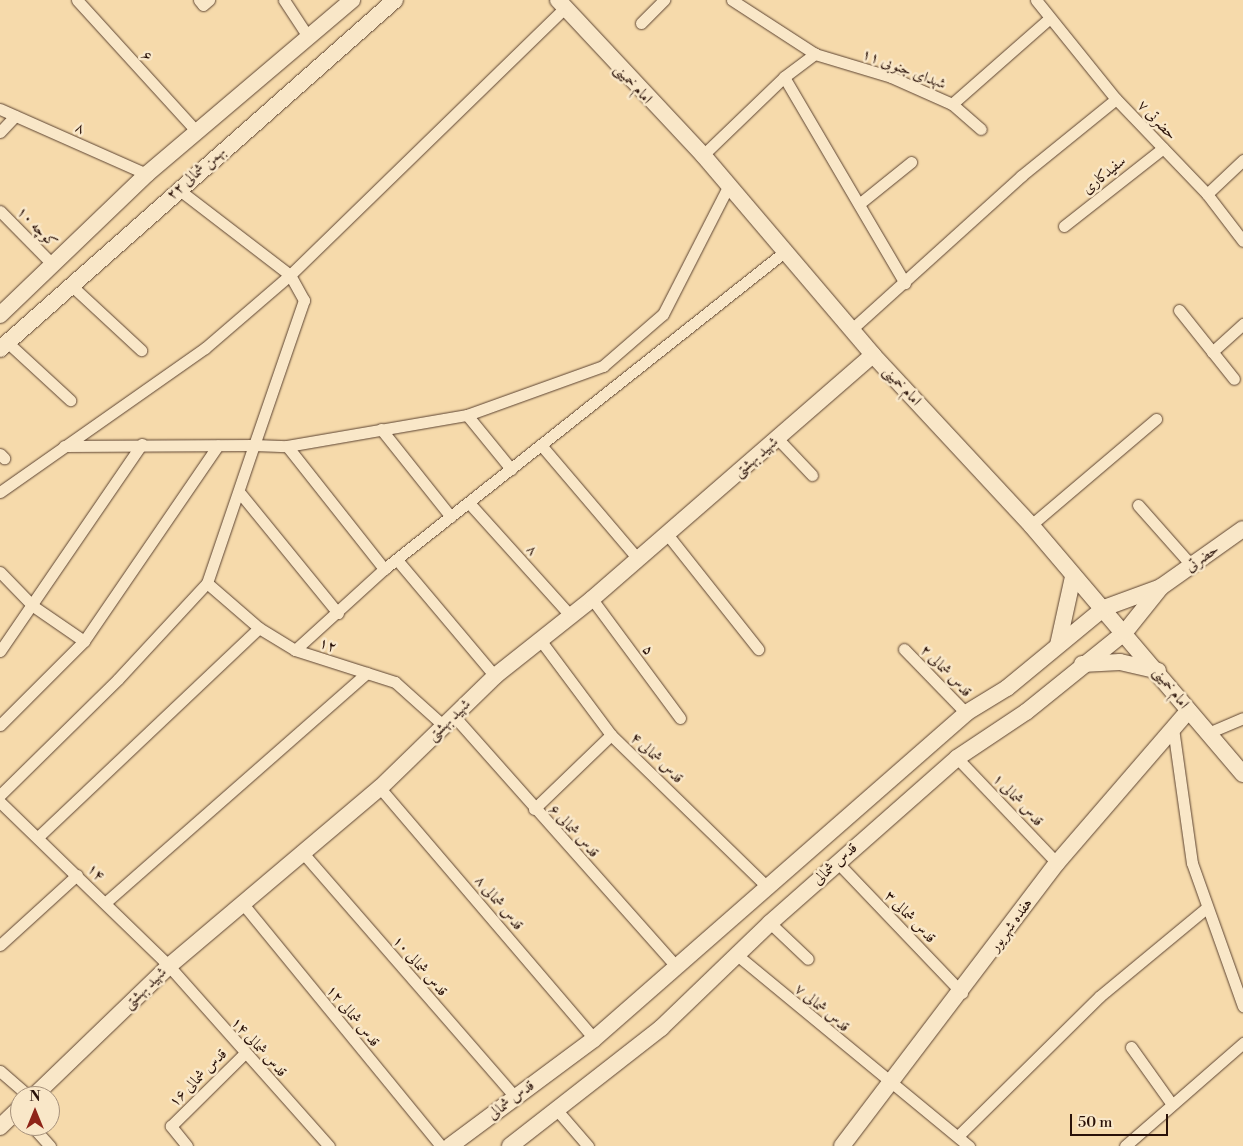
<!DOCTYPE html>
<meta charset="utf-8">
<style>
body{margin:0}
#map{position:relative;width:1243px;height:1146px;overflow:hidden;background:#f6daab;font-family:"Libre Bodoni",Amiri,serif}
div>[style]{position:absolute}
.roads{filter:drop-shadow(0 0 1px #5c4331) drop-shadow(0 0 1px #5c4331)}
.street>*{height:11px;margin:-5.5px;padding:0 5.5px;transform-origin:5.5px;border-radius:5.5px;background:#f9e7c8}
.secondary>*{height:16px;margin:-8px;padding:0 8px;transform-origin:8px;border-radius:8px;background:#f9e7c8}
span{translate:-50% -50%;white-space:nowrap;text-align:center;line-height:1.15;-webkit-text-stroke:5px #f9e7c8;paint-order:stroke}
.street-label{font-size:15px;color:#291108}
.north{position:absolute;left:10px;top:1086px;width:50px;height:50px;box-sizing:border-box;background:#f9e7c8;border:1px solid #a6917b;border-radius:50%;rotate:0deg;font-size:14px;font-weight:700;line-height:20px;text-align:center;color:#291108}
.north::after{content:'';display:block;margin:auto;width:18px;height:22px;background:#8f2418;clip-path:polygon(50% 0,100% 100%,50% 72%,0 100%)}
.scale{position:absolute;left:1070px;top:1114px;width:98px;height:22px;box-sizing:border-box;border:2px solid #291108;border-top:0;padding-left:6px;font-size:15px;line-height:18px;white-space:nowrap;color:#291108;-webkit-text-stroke:4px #f9e7c8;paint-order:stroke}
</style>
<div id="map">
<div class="roads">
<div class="street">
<div style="left:77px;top:0;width:177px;rotate:47.7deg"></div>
<div style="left:199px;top:0;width:6px;rotate:51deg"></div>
<div style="left:203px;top:5px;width:8px;rotate:-40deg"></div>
<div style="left:284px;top:0;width:45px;rotate:56.7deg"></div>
<div style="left:732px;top:0;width:99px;rotate:33deg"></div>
<div style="left:815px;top:54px;width:79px;rotate:16.8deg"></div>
<div style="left:891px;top:77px;width:67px;rotate:23.9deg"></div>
<div style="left:952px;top:104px;width:130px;rotate:-41.3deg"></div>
<div style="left:1036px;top:0;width:127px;rotate:51.1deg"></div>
<div style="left:1116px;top:99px;width:132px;rotate:46.2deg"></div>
<div style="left:1207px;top:194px;width:59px;rotate:52.5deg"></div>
<div style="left:641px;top:23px;width:33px;rotate:-45deg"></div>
<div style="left:784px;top:77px;width:239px;rotate:59.6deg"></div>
<div style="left:952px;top:104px;width:38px;rotate:41deg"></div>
<div style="left:0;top:109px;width:161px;rotate:23.9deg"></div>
<div style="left:0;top:132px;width:22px;rotate:-47deg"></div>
<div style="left:703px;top:155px;width:112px;rotate:-43.9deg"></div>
<div style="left:784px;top:77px;width:39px;rotate:-37deg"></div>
<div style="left:178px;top:189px;width:141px;rotate:37.5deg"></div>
<div style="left:290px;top:275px;width:29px;rotate:61deg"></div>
<div style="left:304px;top:300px;width:153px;rotate:109deg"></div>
<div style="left:254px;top:445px;width:33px;rotate:2deg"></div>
<div style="left:287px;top:446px;width:183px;rotate:-9.8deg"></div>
<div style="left:467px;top:415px;width:145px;rotate:-19.8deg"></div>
<div style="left:603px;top:366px;width:79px;rotate:-40.9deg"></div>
<div style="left:663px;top:314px;width:143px;rotate:-62.9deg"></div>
<div style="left:1207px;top:194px;width:50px;rotate:-43.4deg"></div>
<div style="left:859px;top:204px;width:67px;rotate:-38.9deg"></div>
<div style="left:0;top:211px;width:74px;rotate:45.5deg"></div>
<div style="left:1064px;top:226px;width:126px;rotate:-38.2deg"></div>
<div style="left:73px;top:287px;width:93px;rotate:42.8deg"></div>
<div style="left:1179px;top:310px;width:88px;rotate:51.4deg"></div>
<div style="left:853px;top:328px;width:227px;rotate:-42.1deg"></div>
<div style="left:1021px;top:176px;width:122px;rotate:-39deg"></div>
<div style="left:7px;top:342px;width:86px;rotate:42.6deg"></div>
<div style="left:1212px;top:352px;width:42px;rotate:-42.1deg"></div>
<div style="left:467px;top:415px;width:70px;rotate:50.8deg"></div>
<div style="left:381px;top:429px;width:112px;rotate:51.5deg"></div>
<div style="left:777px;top:438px;width:51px;rotate:46.6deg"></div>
<div style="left:541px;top:445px;width:150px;rotate:49.6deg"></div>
<div style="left:287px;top:446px;width:157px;rotate:51.7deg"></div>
<div style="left:0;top:454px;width:6px;rotate:45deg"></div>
<div style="left:0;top:492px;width:251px;rotate:-35.1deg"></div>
<div style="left:205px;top:348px;width:112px;rotate:-40.7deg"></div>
<div style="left:290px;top:275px;width:383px;rotate:-44.2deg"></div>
<div style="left:240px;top:493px;width:155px;rotate:50.8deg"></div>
<div style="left:470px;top:504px;width:151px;rotate:48deg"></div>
<div style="left:1138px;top:505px;width:81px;rotate:48.5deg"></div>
<div style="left:1031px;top:525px;width:164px;rotate:-40.3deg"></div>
<div style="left:667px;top:534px;width:147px;rotate:51.6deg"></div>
<div style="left:398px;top:561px;width:150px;rotate:49.9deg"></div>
<div style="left:0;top:572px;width:47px;rotate:45.9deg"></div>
<div style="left:33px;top:606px;width:62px;rotate:34.5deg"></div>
<div style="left:207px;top:583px;width:69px;rotate:40.9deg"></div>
<div style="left:259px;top:628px;width:42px;rotate:31.4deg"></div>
<div style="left:295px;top:650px;width:105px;rotate:17.7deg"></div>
<div style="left:395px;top:682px;width:64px;rotate:41.9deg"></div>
<div style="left:592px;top:599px;width:148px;rotate:53.5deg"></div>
<div style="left:541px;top:641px;width:117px;rotate:53.3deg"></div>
<div style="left:611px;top:735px;width:215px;rotate:44.2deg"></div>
<div style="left:904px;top:649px;width:89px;rotate:45.9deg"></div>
<div style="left:295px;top:650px;width:120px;rotate:-42.3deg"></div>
<div style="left:384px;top:569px;width:509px;rotate:-38.38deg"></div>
<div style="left:0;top:651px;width:251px;rotate:-55.6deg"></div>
<div style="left:453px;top:715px;width:334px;rotate:48.4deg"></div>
<div style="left:0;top:725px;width:119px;rotate:-45deg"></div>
<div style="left:84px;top:641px;width:237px;rotate:-55.6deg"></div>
<div style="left:1173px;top:728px;width:136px;rotate:82deg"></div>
<div style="left:1192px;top:863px;width:152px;rotate:70.4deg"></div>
<div style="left:1208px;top:733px;width:38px;rotate:-23deg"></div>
<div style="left:957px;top:758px;width:145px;rotate:46.4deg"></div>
<div style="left:380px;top:788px;width:330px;rotate:49.5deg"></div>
<div style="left:0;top:795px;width:165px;rotate:-44.5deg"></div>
<div style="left:118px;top:679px;width:131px;rotate:-47.2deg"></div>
<div style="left:207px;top:583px;width:146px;rotate:-71.2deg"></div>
<div style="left:254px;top:445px;width:190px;rotate:179.7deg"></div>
<div style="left:0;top:802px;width:235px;rotate:44.1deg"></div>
<div style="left:169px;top:966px;width:241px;rotate:48.4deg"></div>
<div style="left:534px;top:809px;width:107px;rotate:-43.9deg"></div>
<div style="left:38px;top:837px;width:304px;rotate:-43.4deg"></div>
<div style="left:303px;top:853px;width:323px;rotate:49deg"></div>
<div style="left:837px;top:862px;width:181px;rotate:46.3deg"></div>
<div style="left:106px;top:902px;width:347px;rotate:-41.3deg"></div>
<div style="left:243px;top:904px;width:313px;rotate:50.7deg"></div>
<div style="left:770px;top:923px;width:52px;rotate:43.5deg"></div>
<div style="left:0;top:945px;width:104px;rotate:-42.3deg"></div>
<div style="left:737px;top:955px;width:301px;rotate:39.5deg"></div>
<div style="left:1131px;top:1047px;width:69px;rotate:54.5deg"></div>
<div style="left:0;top:1071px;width:38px;rotate:41deg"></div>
<div style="left:556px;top:1109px;width:49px;rotate:49.1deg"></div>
<div style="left:32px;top:1126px;width:27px;rotate:48deg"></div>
<div style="left:958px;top:1136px;width:199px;rotate:-44.6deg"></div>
<div style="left:1100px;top:996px;width:136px;rotate:-39.6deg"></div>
<div style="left:187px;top:1146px;width:26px;rotate:-129deg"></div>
<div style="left:171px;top:1126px;width:103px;rotate:-44.6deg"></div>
<div style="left:1125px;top:1146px;width:157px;rotate:-41.1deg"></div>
</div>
<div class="secondary">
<div style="left:558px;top:0;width:212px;rotate:46.9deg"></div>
<div style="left:703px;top:155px;width:262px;rotate:49.6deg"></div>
<div style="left:873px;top:355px;width:232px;rotate:47.1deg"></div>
<div style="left:1031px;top:525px;width:327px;rotate:49.6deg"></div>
<div style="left:0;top:315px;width:204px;rotate:-43.8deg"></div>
<div style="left:147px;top:174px;width:269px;rotate:-40.3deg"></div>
<div style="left:0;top:349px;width:527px;rotate:-41.46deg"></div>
<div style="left:1058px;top:645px;width:70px;rotate:-77.6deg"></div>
<div style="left:1082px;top:664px;width:38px;rotate:-3deg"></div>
<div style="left:1120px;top:662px;width:39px;rotate:13deg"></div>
<div style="left:34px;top:1096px;width:187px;rotate:-43.9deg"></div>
<div style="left:169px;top:966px;width:276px;rotate:-40.2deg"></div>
<div style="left:380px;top:788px;width:161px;rotate:-44.2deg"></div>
<div style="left:495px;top:676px;width:124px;rotate:-38.4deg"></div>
<div style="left:592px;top:599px;width:372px;rotate:-41deg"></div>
<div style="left:0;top:1127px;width:28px;rotate:-44deg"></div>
<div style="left:450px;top:1146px;width:179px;rotate:-36.6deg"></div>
<div style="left:594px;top:1039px;width:495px;rotate:-41.2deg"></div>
<div style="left:966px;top:713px;width:48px;rotate:-31.4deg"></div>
<div style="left:1007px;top:688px;width:126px;rotate:-39.5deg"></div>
<div style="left:1104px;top:608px;width:61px;rotate:-20.2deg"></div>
<div style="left:1161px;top:587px;width:100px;rotate:-35.3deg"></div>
<div style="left:510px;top:1146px;width:192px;rotate:-38deg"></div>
<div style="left:661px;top:1028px;width:151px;rotate:-43.9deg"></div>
<div style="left:770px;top:923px;width:249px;rotate:-41.4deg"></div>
<div style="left:957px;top:758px;width:83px;rotate:-33.7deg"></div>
<div style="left:1026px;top:712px;width:127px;rotate:-38.9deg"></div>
<div style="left:1125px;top:632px;width:58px;rotate:-51.3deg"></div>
<div style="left:842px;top:1146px;width:355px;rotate:-52.8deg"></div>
<div style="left:1057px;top:863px;width:201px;rotate:-49.2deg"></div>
</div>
</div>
<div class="street-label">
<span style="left:147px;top:56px;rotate:48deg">۶</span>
<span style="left:904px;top:69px;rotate:21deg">۱۱ شهدای جنوبی</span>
<span style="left:633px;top:84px;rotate:47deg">امام خمینی</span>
<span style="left:1157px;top:120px;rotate:46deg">حضرتی ۷</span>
<span style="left:80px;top:128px;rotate:24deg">۸</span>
<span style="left:196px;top:173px;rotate:-41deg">۲۲ بهمن شمالی</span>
<span style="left:1104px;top:175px;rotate:-39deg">سفیدکاری</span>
<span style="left:37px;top:227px;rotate:46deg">کوچه ۱۰</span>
<span style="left:902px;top:386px;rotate:47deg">امام خمینی</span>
<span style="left:756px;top:457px;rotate:-41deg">شهید بهشتی</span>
<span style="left:532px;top:550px;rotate:48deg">۸</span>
<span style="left:1202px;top:558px;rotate:-35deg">حضرتی</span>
<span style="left:328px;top:645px;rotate:19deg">۱۲</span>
<span style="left:648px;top:650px;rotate:54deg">۵</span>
<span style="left:946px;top:671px;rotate:46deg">قدس شمالی ۲</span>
<span style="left:1171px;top:688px;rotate:52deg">امام خمینی</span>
<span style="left:449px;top:720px;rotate:-44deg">شهید بهشتی</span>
<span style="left:657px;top:758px;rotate:44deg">قدس شمالی ۴</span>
<span style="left:1018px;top:800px;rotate:47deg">قدس شمالی ۱</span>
<span style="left:574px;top:831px;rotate:48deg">قدس شمالی ۶</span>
<span style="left:835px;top:864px;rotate:-42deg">قدس شمالی</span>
<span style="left:96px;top:872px;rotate:43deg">۱۴</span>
<span style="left:499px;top:903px;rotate:50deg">قدس شمالی ۸</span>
<span style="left:910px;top:917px;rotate:46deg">۳ قدس شمالی</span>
<span style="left:1011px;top:925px;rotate:-54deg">هفده شهریور</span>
<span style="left:420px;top:966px;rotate:49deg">قدس شمالی ۱۰</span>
<span style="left:145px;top:988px;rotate:-44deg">شهید بهشتی</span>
<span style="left:822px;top:1008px;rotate:40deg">۷ قدس شمالی</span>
<span style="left:353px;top:1016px;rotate:51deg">قدس شمالی ۱۲</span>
<span style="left:259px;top:1047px;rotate:48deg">قدس شمالی ۱۴</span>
<span style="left:198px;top:1078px;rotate:-45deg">قدس شمالی ۱۶</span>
<span style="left:511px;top:1100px;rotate:-37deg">قدس شمالی</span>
</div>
<div class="north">N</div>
<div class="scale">50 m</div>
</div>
